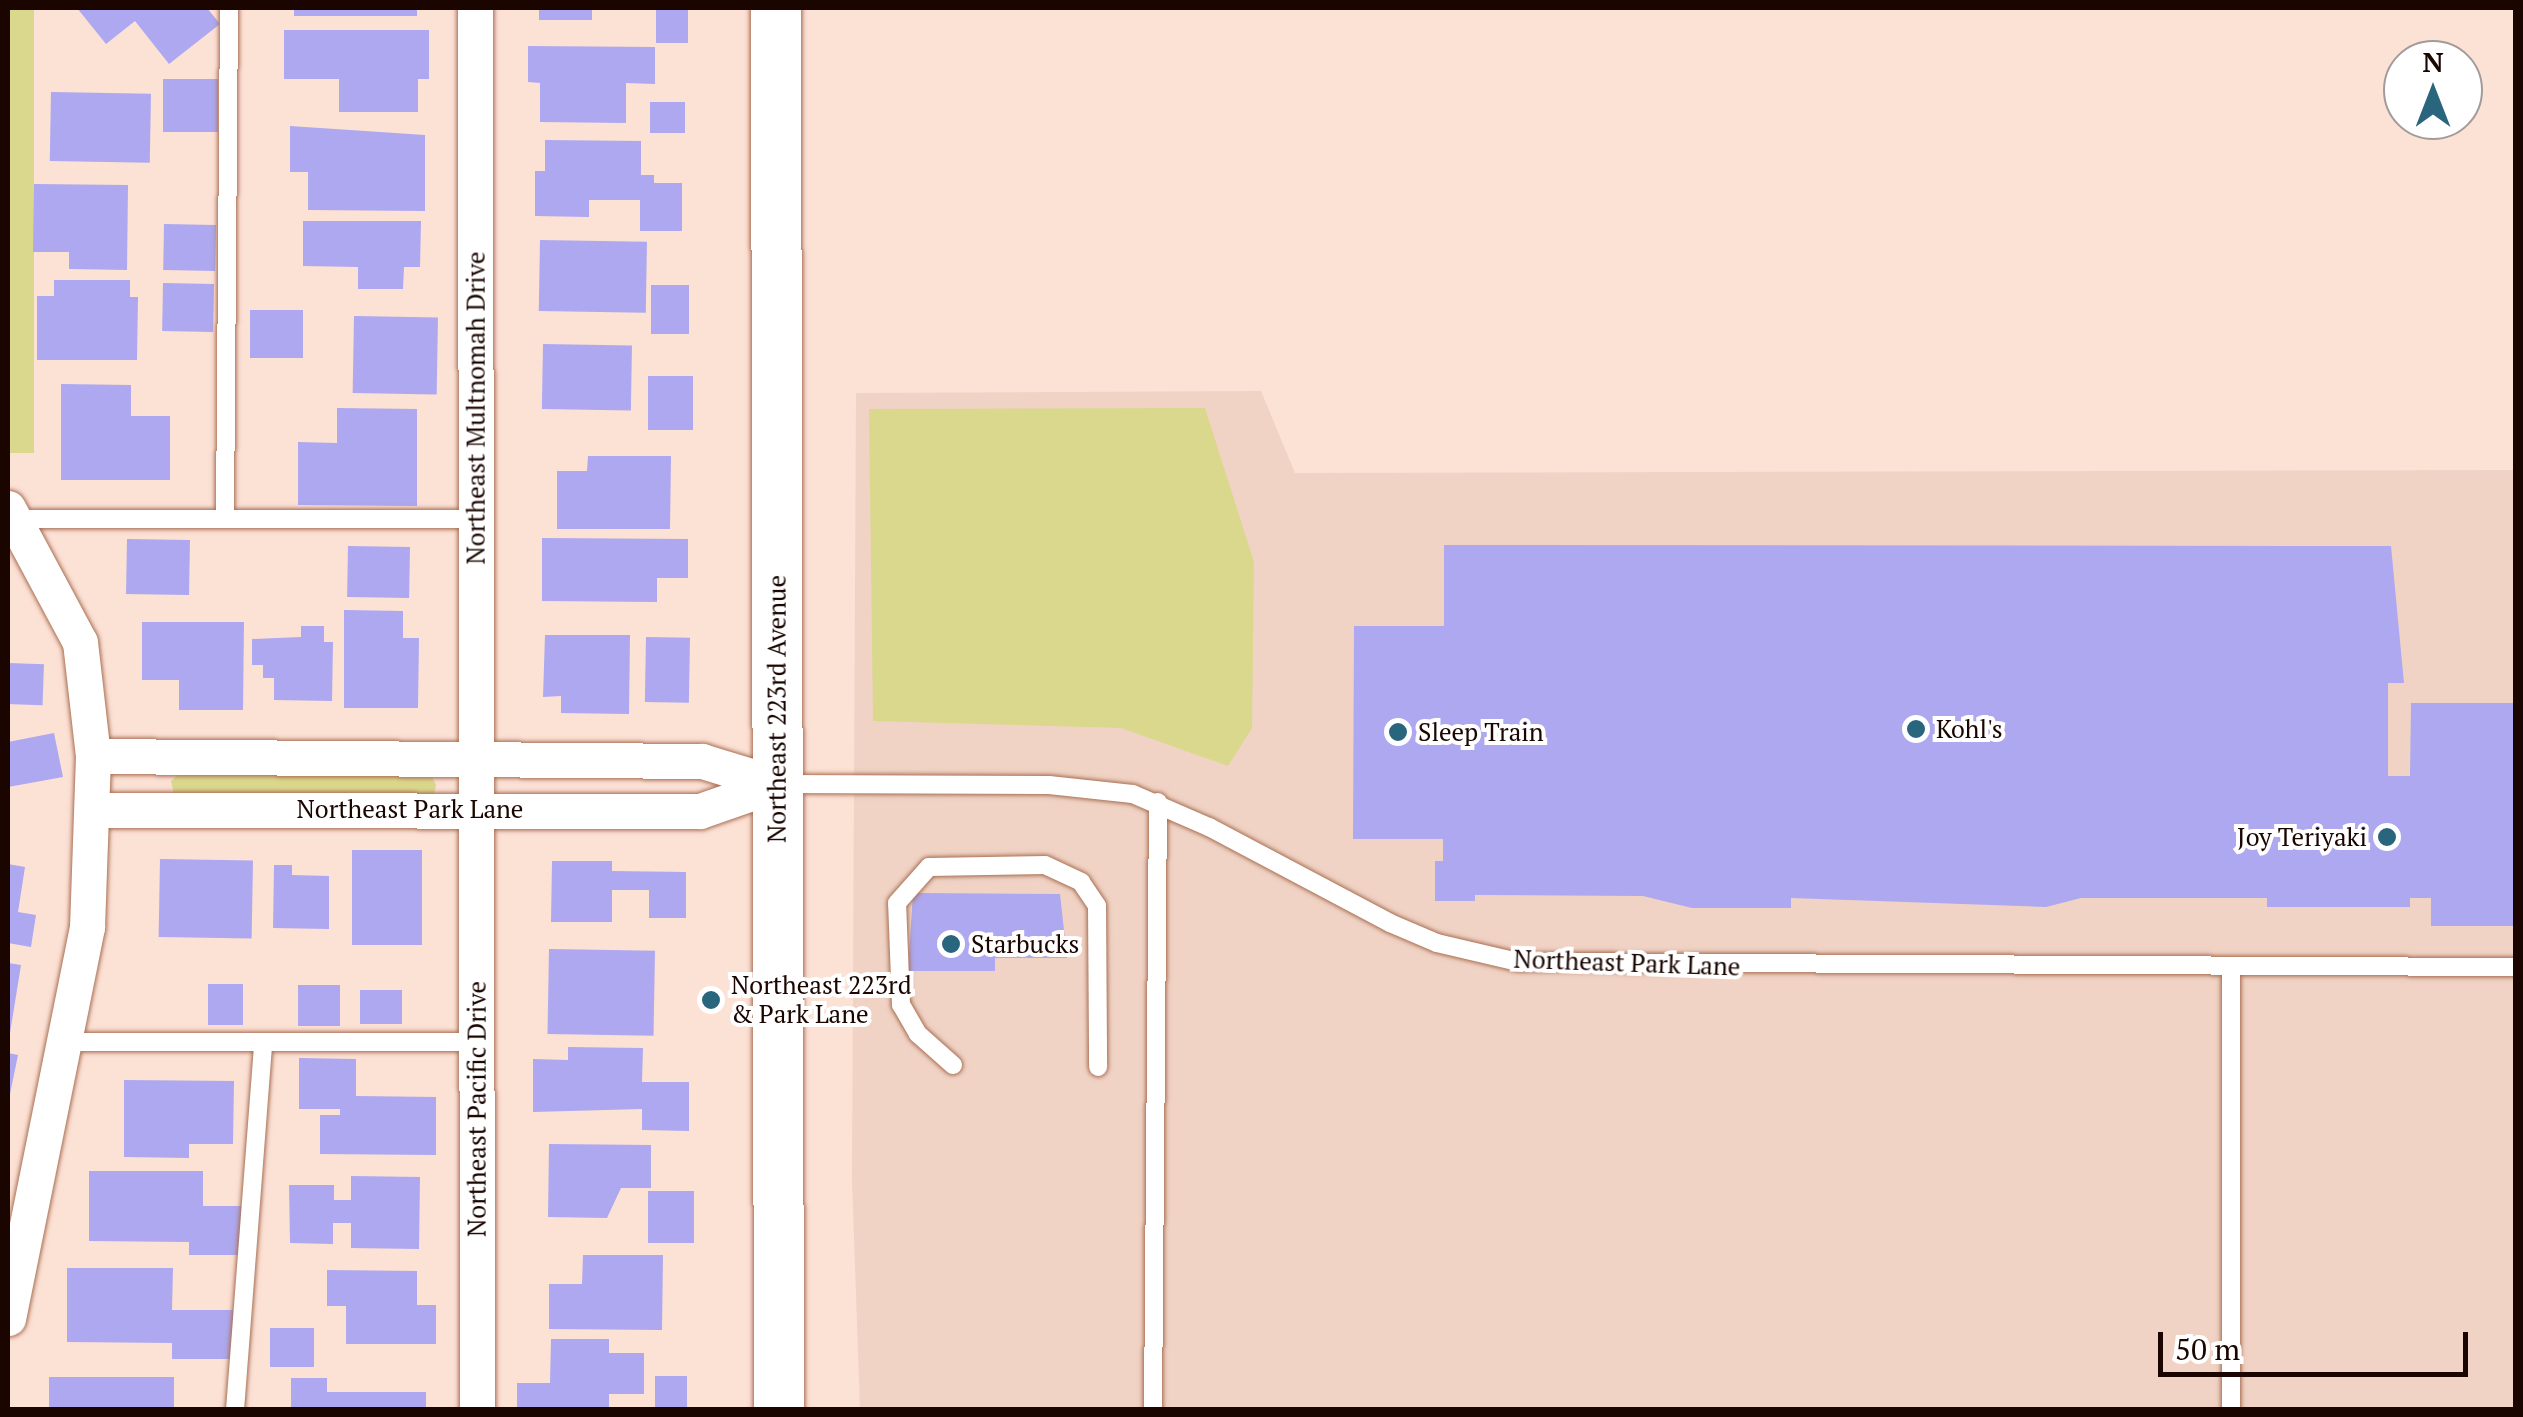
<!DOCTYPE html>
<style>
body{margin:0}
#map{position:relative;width:2523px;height:1417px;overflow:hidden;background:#fce1d5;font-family:"PT Serif",serif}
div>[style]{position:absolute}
.built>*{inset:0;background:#f0d3c5}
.green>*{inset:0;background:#dad88c;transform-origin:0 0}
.building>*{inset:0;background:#ada8ef;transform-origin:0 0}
.roads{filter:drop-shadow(0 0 2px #a96f52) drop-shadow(0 0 2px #a96f52)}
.service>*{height:18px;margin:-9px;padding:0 9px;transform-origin:9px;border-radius:9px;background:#fff}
.minor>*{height:35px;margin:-17.5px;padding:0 17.5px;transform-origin:17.5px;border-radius:17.5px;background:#fff}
.secondary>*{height:50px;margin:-25px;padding:0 25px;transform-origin:25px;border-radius:25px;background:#fff}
.dots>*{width:28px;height:28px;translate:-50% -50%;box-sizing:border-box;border:5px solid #fff;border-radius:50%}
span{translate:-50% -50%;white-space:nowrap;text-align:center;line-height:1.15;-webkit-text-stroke:8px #fff;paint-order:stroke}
.street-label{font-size:25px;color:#1a0500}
.poi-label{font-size:25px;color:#1a0500}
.left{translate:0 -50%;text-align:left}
.right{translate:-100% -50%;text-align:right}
.frame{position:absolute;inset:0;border:10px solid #1a0500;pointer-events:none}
.north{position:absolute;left:2383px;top:40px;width:100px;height:100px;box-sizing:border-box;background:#fff;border:2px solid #a39b99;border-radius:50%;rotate:0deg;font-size:28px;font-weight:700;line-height:40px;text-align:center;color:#1a0500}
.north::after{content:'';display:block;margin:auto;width:35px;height:45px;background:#29657d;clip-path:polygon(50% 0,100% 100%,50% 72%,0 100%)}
.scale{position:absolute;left:2158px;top:1332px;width:310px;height:45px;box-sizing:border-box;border:5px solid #1a0500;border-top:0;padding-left:12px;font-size:30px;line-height:35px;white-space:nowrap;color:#1a0500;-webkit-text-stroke:8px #fff;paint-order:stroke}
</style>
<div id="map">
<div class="built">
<div style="clip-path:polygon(1261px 391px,1295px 473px,2515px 470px,2515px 1409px,860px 1409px,852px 1180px,856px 393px)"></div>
</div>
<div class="green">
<div style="left:34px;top:8px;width:445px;height:35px;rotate:90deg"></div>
<div style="clip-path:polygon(1205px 408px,1254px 562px,1252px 728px,1228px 766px,1121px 728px,873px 721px,869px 409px)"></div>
<div style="clip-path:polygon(180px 773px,431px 775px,436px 785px,434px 794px,174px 794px,171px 781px)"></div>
</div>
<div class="building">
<div style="clip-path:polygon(77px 8px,207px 8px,220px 24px,169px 64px,135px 21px,106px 44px)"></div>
<div style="left:294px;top:8px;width:123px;height:8px"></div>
<div style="left:539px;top:8px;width:53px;height:12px"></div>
<div style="left:656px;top:8px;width:32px;height:35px"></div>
<div style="clip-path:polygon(284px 30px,429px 30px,429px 79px,418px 79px,418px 112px,339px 112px,339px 79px,284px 79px)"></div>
<div style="clip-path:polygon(528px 46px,655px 47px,655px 84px,626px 83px,626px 123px,540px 122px,540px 83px,528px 82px)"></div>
<div style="left:163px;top:79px;width:55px;height:53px"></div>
<div style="left:51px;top:92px;width:100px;height:69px;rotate:1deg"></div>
<div style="left:650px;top:102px;width:35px;height:31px"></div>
<div style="clip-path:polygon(290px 126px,425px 135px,425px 211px,308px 210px,308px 172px,290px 172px)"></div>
<div style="clip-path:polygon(545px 140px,641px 141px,641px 175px,654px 175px,654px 183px,682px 183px,682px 231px,640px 231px,640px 200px,589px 200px,589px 217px,535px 216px,535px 171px,545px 171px)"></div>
<div style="clip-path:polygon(34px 184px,128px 185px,127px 270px,69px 269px,69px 252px,33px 252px)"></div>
<div style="clip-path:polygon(303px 221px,421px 221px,420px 267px,404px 267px,403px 289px,358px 289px,358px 267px,303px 266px)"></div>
<div style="left:164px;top:224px;width:52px;height:46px;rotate:1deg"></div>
<div style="left:540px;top:240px;width:107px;height:71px;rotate:1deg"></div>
<div style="clip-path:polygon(54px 280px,130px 280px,130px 297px,138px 297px,137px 360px,37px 360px,37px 296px,54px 296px)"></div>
<div style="left:163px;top:283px;width:51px;height:48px;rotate:1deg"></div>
<div style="left:651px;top:285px;width:38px;height:49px"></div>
<div style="left:250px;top:310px;width:53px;height:48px"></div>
<div style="left:354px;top:316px;width:84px;height:77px;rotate:1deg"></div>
<div style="left:543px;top:344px;width:89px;height:65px;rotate:1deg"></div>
<div style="left:648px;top:376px;width:45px;height:54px"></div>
<div style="clip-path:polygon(61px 384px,131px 385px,131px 416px,170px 416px,170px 480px,61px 480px)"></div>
<div style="clip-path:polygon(337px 408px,417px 409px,417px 506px,298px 505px,298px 442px,337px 443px)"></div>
<div style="clip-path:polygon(588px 456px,671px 456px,670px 529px,557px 529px,557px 471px,587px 471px)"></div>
<div style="clip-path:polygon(542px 538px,688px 539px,688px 578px,657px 578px,657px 602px,542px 601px)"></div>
<div style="left:127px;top:539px;width:63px;height:55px;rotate:1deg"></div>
<div style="clip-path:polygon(1444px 545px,2391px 546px,2404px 683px,2388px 683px,2388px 776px,2410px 776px,2411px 703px,2516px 703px,2516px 926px,2431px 926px,2431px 898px,2410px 898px,2410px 907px,2267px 907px,2267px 898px,2081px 898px,2046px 907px,1791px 898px,1791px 908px,1692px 908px,1643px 896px,1475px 895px,1475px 901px,1435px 901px,1435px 861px,1443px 861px,1443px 839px,1353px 839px,1354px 626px,1444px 626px)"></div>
<div style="left:348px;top:546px;width:62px;height:51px;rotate:1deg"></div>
<div style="clip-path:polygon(344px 610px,403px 611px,403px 638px,419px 638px,418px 708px,344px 708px)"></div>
<div style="clip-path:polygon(142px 622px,244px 622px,243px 710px,179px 710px,179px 680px,142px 680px)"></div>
<div style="clip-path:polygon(301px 626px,324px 626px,324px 642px,333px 642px,332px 701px,274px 700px,274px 678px,263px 678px,263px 665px,252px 665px,252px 639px,301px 637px)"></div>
<div style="clip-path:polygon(545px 635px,630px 635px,629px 714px,561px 713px,561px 696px,543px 697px)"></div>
<div style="left:646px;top:637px;width:44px;height:65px;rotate:1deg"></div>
<div style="left:8px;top:663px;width:36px;height:41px;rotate:2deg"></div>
<div style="clip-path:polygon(54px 733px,63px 777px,8px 787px,8px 742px)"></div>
<div style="left:352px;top:850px;width:70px;height:95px"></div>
<div style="left:160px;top:859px;width:93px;height:78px;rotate:1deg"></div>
<div style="clip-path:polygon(552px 861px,612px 861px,612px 871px,686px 872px,686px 918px,649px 918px,649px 890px,612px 890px,612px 922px,551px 922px)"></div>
<div style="clip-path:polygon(8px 864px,25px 867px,18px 912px,36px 915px,31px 947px,8px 943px)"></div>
<div style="clip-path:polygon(274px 865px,292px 865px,292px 875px,329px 876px,329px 929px,273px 928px)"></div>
<div style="clip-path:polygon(913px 893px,1060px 894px,1067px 958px,995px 958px,995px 971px,908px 971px)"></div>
<div style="left:549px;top:949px;width:106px;height:85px;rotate:1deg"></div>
<div style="clip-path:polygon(8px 963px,21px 965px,10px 1033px,8px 1033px)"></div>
<div style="left:208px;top:984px;width:35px;height:41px"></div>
<div style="left:298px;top:985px;width:42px;height:41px"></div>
<div style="left:360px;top:990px;width:42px;height:34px"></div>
<div style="clip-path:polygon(568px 1047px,643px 1048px,642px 1082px,689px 1082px,689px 1131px,642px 1130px,642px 1109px,533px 1112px,533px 1059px,568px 1060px)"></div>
<div style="clip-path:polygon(8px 1053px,18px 1055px,9px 1099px,8px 1099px)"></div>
<div style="clip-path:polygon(299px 1058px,356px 1059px,356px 1096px,436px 1097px,436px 1155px,320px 1154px,320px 1115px,340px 1115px,340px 1109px,299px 1109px)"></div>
<div style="clip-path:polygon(124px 1080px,234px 1081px,233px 1144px,189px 1144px,189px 1158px,124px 1157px)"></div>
<div style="clip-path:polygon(549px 1144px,651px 1145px,651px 1188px,621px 1188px,607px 1218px,548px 1217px)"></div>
<div style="clip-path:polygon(89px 1171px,203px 1171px,203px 1206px,241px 1206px,241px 1255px,189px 1255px,189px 1242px,89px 1241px)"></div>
<div style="clip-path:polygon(351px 1176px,420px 1177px,419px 1249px,351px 1248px,351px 1223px,333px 1223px,333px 1244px,290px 1243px,289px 1185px,334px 1185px,334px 1200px,351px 1200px)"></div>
<div style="left:648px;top:1191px;width:46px;height:52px"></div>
<div style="clip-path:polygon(583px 1255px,663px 1255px,662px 1330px,549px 1329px,549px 1284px,582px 1284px)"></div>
<div style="clip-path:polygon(67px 1268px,173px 1268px,172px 1310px,233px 1310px,233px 1359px,172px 1359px,172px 1343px,67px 1342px)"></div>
<div style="clip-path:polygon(327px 1270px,417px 1271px,417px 1305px,436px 1305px,436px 1344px,346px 1344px,346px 1306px,327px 1306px)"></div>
<div style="left:270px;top:1328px;width:44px;height:39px"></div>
<div style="clip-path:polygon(551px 1339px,609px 1339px,609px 1353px,644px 1353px,644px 1394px,609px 1394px,609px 1410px,517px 1409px,517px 1383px,550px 1383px)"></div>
<div style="left:655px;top:1376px;width:32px;height:34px"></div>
<div style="left:49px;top:1377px;width:125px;height:33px"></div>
<div style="clip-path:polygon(291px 1378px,327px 1378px,327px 1392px,426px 1392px,426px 1410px,291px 1410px)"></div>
</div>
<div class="roads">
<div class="service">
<div style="left:225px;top:517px;width:509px;rotate:-89.55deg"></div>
<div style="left:17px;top:519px;width:459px"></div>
<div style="left:782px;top:784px;width:267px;rotate:0.2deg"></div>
<div style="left:1049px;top:785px;width:84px;rotate:6.1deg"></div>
<div style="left:1133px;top:794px;width:83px;rotate:23.5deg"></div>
<div style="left:1209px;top:827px;width:205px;rotate:27.9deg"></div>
<div style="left:1390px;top:923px;width:51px;rotate:23.1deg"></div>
<div style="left:1437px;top:943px;width:83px;rotate:13.2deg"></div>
<div style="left:1518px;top:962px;width:998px;rotate:0.29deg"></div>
<div style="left:2231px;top:969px;width:441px;rotate:90deg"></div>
<div style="left:65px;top:1042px;width:412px"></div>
<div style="left:953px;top:1065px;width:47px;rotate:-138.5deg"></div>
<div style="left:918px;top:1034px;width:34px;rotate:-120deg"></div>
<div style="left:901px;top:1005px;width:102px;rotate:-92.2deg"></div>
<div style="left:897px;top:903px;width:48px;rotate:-48.4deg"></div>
<div style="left:929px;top:867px;width:116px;rotate:-1deg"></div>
<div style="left:1045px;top:865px;width:40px;rotate:25deg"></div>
<div style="left:1081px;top:882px;width:29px;rotate:56deg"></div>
<div style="left:1097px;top:906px;width:161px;rotate:89.6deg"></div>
<div style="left:235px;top:1410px;width:369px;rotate:-85.6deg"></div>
<div style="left:1153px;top:1410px;width:608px;rotate:-89.53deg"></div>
</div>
<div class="minor">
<div style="left:475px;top:8px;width:1402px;rotate:89.92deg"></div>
<div style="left:8px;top:508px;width:152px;rotate:61.8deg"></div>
<div style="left:80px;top:642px;width:115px;rotate:83.5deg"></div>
<div style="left:93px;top:756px;width:171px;rotate:92deg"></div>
<div style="left:87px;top:927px;width:399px;rotate:101.4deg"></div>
<div style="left:93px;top:756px;width:609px;rotate:0.47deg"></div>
<div style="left:702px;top:761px;width:78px;rotate:17deg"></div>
<div style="left:93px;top:810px;width:607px;rotate:0.09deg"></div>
<div style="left:700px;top:811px;width:82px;rotate:-19.3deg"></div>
</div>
<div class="secondary">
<div style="left:776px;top:8px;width:1402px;rotate:89.88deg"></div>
</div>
</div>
<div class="dots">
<div style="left:1916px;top:729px;background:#29657d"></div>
<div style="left:1398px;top:732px;background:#29657d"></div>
<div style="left:2387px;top:837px;background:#29657d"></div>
<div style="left:951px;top:944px;background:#29657d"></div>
<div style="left:711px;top:1000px;background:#29657d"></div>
</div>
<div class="street-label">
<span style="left:476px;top:408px;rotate:-90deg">Northeast Multnomah Drive</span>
<span style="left:777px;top:709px;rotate:-90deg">Northeast 223rd Avenue</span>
<span style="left:410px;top:809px">Northeast Park Lane</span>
<span style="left:1627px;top:963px;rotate:2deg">Northeast Park Lane</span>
<span style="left:477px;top:1109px;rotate:-90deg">Northeast Pacific Drive</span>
</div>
<div class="poi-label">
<span class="left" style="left:1936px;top:729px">Kohl's</span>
<span class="left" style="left:1418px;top:732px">Sleep Train</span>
<span class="right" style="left:2367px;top:837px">Joy Teriyaki</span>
<span class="left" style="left:971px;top:944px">Starbucks</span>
<span class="left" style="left:731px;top:1000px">Northeast 223rd<br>&amp; Park Lane</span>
</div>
<div class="frame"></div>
<div class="north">N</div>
<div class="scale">50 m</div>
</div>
